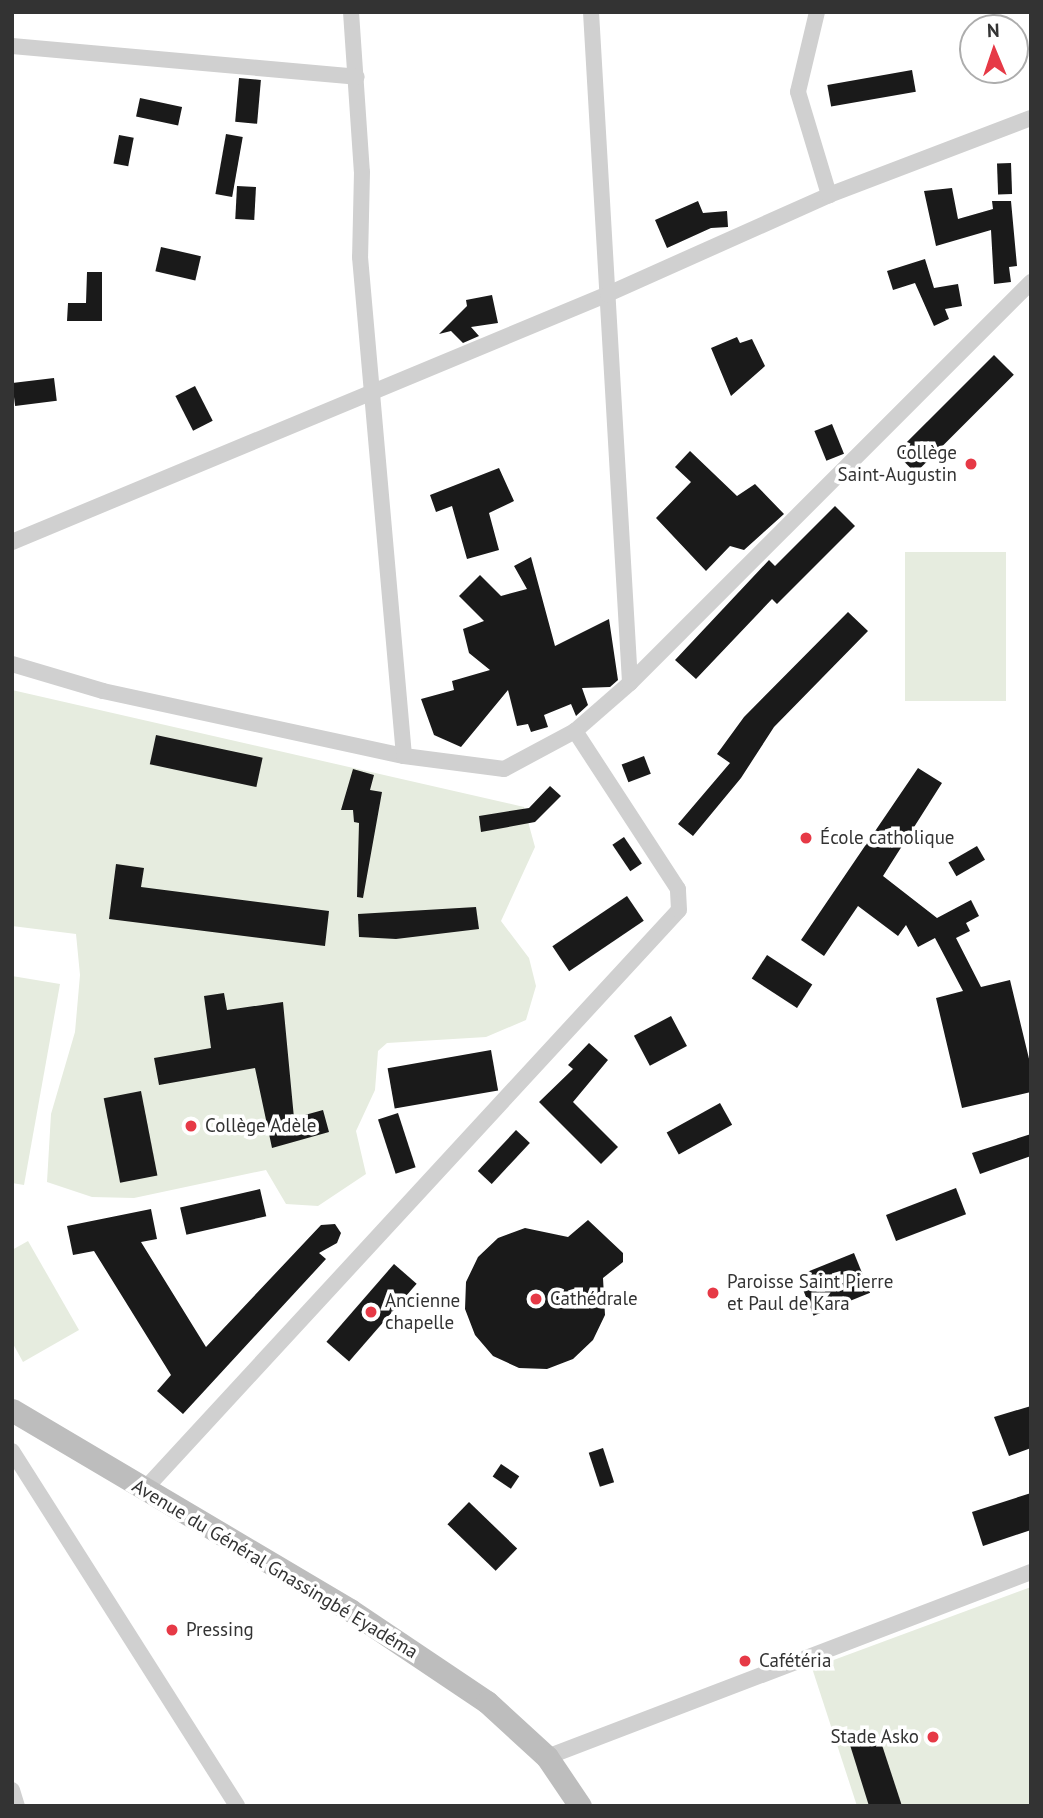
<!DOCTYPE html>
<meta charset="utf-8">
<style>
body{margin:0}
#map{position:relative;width:1043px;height:1818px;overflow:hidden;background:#fff;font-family:"PT Sans",sans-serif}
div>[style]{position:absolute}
.green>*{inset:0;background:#e6ecdf;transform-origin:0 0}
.building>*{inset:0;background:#1a1a1a;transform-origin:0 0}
.street>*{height:16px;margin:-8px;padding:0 8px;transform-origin:8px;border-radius:8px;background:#d0d0d0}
.secondary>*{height:23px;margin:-11.5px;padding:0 11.5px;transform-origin:11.5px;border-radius:11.5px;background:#bdbdbd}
.dots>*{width:19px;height:19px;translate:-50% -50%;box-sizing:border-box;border:4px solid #fff;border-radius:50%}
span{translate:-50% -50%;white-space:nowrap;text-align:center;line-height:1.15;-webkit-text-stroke:7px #fff;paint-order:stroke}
.poi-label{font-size:19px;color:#333}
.right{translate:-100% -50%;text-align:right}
.left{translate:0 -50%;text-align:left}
.street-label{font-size:19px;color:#333}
.frame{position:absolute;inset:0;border:14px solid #333;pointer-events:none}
.north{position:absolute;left:959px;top:14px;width:70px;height:70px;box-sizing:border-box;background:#fff;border:2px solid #adadad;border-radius:50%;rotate:358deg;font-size:19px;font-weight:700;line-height:28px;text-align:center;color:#333}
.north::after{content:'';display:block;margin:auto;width:24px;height:32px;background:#e63946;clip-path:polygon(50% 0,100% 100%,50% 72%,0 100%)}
</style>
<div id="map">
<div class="green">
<div style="left:1006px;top:552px;width:149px;height:101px;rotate:90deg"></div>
<div style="clip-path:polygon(12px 690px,524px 807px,535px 847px,501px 921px,529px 958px,536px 986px,526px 1020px,486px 1037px,387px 1043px,378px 1051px,375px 1090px,356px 1131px,366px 1174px,318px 1206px,286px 1204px,266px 1170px,134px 1198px,92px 1197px,47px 1182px,51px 1114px,75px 1032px,80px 975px,76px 934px,12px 926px)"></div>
<div style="clip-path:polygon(12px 976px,60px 984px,24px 1185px,12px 1183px)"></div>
<div style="clip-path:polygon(28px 1241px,79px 1330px,23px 1362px,12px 1342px,12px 1250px)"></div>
<div style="clip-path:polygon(1031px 1587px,1031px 1806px,857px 1806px,812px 1668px)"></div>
</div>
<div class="building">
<div style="left:912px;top:70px;width:22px;height:86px;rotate:80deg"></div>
<div style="left:239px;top:78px;width:22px;height:44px;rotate:5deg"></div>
<div style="left:140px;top:98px;width:43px;height:19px;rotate:12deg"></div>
<div style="left:226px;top:134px;width:17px;height:61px;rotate:10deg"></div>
<div style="left:119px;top:135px;width:15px;height:29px;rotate:11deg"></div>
<div style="left:1011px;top:163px;width:31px;height:14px;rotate:88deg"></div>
<div style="left:237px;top:186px;width:19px;height:33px;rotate:3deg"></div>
<div style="clip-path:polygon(952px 188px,958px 219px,993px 209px,992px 201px,1011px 201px,1017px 266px,1009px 267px,1011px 282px,994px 284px,991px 230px,936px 246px,924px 191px)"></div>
<div style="clip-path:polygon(698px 201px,703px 213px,727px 211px,728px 227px,711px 228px,667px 248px,655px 220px)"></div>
<div style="left:161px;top:247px;width:41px;height:25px;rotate:13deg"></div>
<div style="clip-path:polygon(925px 259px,934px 288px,958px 284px,962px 306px,945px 309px,949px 319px,934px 326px,915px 283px,893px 290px,887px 271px)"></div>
<div style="clip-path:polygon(87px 272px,102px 272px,102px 321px,67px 321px,68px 303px,86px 303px)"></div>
<div style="clip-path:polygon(492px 295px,498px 323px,471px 327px,479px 336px,463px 343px,451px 331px,439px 334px,467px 306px,466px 300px)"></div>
<div style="clip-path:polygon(737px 337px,740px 343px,752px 339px,765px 366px,731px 396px,711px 348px)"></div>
<div style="left:994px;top:355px;width:28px;height:139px;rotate:45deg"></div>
<div style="left:54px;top:378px;width:23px;height:42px;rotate:83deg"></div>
<div style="left:195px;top:386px;width:39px;height:22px;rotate:63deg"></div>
<div style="left:832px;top:424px;width:32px;height:19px;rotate:68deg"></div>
<div style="clip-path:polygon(690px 451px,737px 496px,755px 484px,784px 514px,744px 550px,730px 546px,706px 571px,656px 518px,691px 482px,675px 467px)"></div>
<div style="clip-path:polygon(499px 468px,514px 501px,489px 513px,499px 550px,467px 559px,452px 506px,436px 512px,430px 495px)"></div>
<div style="clip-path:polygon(835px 506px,855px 526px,777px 604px,772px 599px,696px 679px,675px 660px,769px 560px,775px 566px)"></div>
<div style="clip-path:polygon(531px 557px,555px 646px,609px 619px,618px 680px,610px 687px,582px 688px,588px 705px,576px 716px,571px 704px,544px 715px,548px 727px,531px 732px,528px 724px,517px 726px,508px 690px,461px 747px,434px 735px,421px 699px,454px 690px,452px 681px,490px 670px,469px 653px,463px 629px,484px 621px,459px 596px,480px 575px,501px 596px,527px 589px,514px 566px)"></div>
<div style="clip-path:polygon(848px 612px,868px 631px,774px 727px,741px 778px,693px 836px,678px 824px,730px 763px,717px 754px,744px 717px)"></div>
<div style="left:156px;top:735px;width:109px;height:30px;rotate:12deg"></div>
<div style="left:644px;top:756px;width:19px;height:24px;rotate:69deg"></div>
<div style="clip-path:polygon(918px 768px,942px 783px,883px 876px,937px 918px,971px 900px,979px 916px,966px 923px,970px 931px,956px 938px,981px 987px,1010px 980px,1031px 1067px,1031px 1092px,962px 1108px,936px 998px,963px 991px,935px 938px,918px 947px,906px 925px,898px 936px,858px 906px,824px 956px,801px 940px)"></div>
<div style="clip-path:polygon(353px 769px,374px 775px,370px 790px,382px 792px,363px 898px,357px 897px,359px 823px,354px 822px,353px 810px,341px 810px)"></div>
<div style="clip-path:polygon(550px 786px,561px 796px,535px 822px,481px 832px,479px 816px,529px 808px)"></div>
<div style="left:624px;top:837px;width:32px;height:14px;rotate:56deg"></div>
<div style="left:977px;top:846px;width:16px;height:33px;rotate:60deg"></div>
<div style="clip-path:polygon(116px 864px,144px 868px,141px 887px,329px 911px,325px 946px,109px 919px)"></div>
<div style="left:627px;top:896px;width:30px;height:90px;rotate:56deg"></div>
<div style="clip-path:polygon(476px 907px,479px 929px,396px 939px,359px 937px,358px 914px)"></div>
<div style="left:767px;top:955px;width:54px;height:28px;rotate:33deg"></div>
<div style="clip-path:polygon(224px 993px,227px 1010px,283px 1002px,294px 1118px,323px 1110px,329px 1132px,272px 1148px,255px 1068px,159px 1085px,154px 1058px,211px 1048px,204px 996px)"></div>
<div style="left:671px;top:1016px;width:34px;height:42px;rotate:62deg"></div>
<div style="clip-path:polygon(589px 1043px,608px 1060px,573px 1102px,618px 1147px,601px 1164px,539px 1102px,573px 1069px,568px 1065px)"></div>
<div style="left:491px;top:1050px;width:41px;height:105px;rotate:80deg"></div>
<div style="left:141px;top:1091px;width:86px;height:38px;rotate:79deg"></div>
<div style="left:720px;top:1103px;width:25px;height:61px;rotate:61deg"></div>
<div style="left:398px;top:1113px;width:57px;height:21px;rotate:72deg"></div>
<div style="left:516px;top:1130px;width:19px;height:56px;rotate:43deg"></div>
<div style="clip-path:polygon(1031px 1134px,1031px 1156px,980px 1174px,972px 1153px)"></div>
<div style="left:956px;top:1188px;width:28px;height:75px;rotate:69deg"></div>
<div style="left:260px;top:1189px;width:28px;height:82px;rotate:77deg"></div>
<div style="clip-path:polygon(151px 1209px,157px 1239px,141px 1242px,206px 1347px,321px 1225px,335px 1224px,341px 1233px,337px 1243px,319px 1253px,326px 1259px,183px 1414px,157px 1391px,171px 1375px,94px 1251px,73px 1255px,67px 1226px)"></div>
<div style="clip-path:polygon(588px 1220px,623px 1253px,623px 1262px,603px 1278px,605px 1315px,593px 1340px,573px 1359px,547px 1369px,519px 1368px,493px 1356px,475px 1335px,465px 1309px,466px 1282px,478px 1257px,498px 1238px,525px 1228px,568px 1237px)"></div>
<div style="left:854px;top:1253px;width:43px;height:61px;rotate:68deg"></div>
<div style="left:394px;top:1264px;width:30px;height:103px;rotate:41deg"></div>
<div style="clip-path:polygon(1031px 1406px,1031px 1448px,1009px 1456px,994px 1417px)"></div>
<div style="left:603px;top:1448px;width:36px;height:15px;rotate:72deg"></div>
<div style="left:501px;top:1464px;width:22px;height:15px;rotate:34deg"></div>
<div style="clip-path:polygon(1031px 1493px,1031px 1530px,983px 1546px,972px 1512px)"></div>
<div style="left:469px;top:1502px;width:67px;height:31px;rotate:44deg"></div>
<div style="clip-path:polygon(880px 1739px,902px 1806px,869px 1806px,850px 1745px)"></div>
</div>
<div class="street">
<div style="left:351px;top:12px;width:160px;rotate:86.1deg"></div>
<div style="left:362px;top:172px;width:85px;rotate:91.3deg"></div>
<div style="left:360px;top:257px;width:501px;rotate:84.96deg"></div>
<div style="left:591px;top:12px;width:672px;rotate:86.67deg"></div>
<div style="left:817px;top:12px;width:82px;rotate:103.4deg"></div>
<div style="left:798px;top:92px;width:108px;rotate:73.2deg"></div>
<div style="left:12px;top:46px;width:346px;rotate:5.1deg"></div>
<div style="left:12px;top:542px;width:646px;rotate:-22.59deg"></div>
<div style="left:608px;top:294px;width:242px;rotate:-24.1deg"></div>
<div style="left:829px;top:195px;width:216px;rotate:-20.9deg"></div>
<div style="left:12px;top:664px;width:95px;rotate:16.5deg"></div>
<div style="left:103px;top:691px;width:308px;rotate:12.2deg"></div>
<div style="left:404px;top:756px;width:101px;rotate:7.4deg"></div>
<div style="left:504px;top:769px;width:81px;rotate:-28.2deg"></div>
<div style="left:575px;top:731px;width:73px;rotate:-41.1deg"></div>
<div style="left:630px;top:683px;width:567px;rotate:-45deg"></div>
<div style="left:12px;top:1451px;width:420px;rotate:57.6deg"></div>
<div style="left:143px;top:1491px;width:790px;rotate:-47.31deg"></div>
<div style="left:679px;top:910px;width:21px;rotate:-93deg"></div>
<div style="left:678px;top:889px;width:189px;rotate:-123.1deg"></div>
<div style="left:547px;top:1757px;width:518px;rotate:-20.92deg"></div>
<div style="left:12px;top:1790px;width:17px;rotate:73deg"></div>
</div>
<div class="secondary">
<div style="left:12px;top:1410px;width:393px;rotate:30.6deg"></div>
<div style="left:350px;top:1610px;width:165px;rotate:33.9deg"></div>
<div style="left:487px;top:1702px;width:81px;rotate:42.5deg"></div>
<div style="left:547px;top:1757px;width:59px;rotate:56deg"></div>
</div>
<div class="dots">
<div style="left:971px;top:464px;background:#e63946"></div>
<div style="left:806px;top:838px;background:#e63946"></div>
<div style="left:191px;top:1126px;background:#e63946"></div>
<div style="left:713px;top:1293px;background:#e63946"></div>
<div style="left:536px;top:1299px;background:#e63946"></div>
<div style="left:371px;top:1312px;background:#e63946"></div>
<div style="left:172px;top:1630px;background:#e63946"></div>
<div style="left:745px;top:1661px;background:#e63946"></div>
<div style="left:933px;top:1737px;background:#e63946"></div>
</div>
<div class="poi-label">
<span class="right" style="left:957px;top:464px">Collège<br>Saint-Augustin</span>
<span class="left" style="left:820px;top:838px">École catholique</span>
<span class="left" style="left:205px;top:1126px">Collège Adèle</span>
<span class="left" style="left:727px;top:1293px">Paroisse Saint Pierre<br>et Paul de Kara</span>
<span class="left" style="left:550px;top:1299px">Cathédrale</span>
<span class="left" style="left:385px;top:1312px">Ancienne<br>chapelle</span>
<span class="left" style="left:186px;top:1630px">Pressing</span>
<span class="left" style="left:759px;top:1661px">Cafétéria</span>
<span class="right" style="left:919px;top:1737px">Stade Asko</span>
</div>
<div class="street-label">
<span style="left:275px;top:1569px;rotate:31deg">Avenue du Général Gnassingbé Eyadéma</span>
</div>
<div class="frame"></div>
<div class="north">N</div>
</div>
